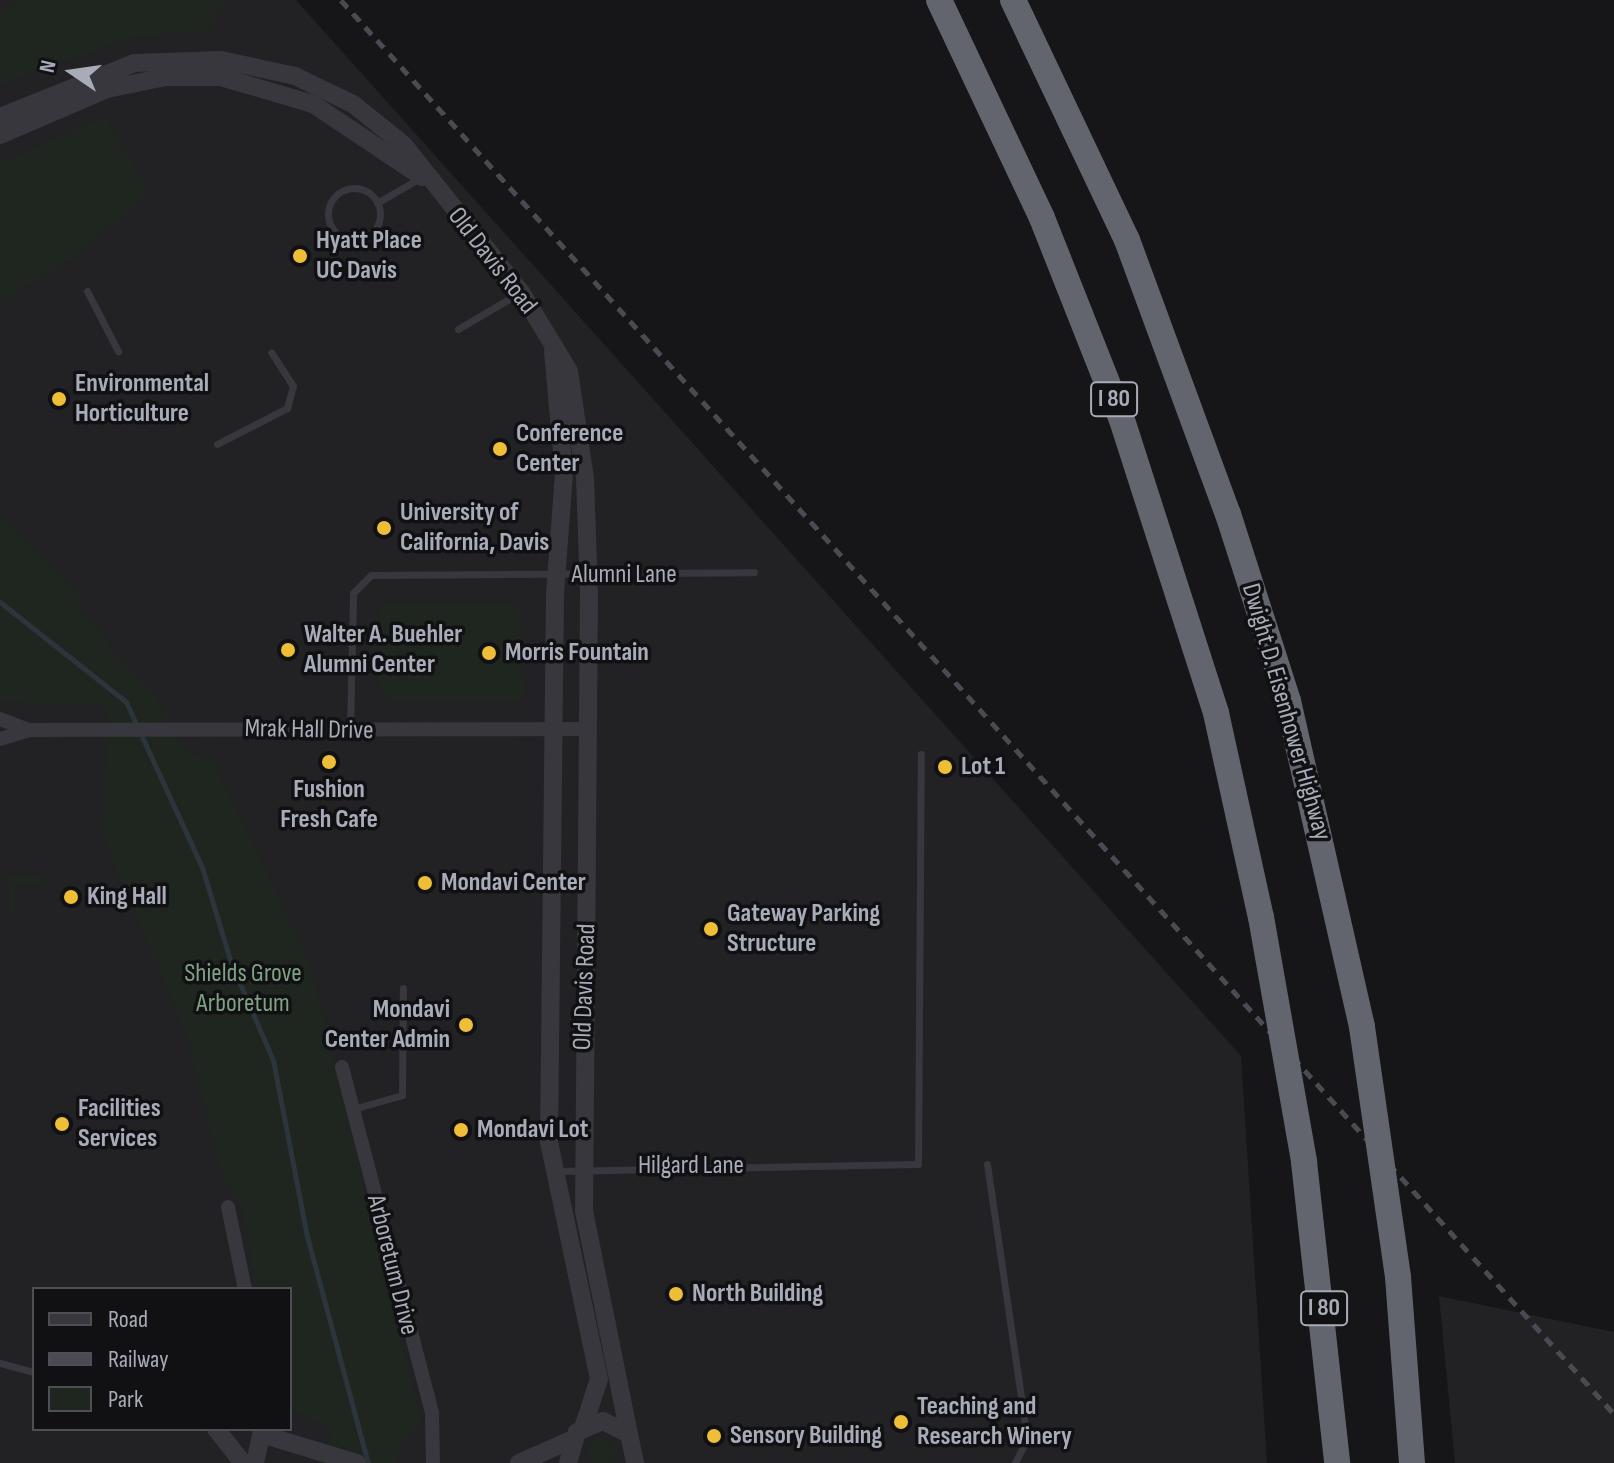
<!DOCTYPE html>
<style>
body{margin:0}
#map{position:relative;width:1614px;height:1463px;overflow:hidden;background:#161618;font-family:"Sofia Sans Condensed",sans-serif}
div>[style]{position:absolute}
.built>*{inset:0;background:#222225}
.green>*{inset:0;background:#1e261f}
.round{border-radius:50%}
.stream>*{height:5px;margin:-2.5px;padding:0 2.5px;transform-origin:2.5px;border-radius:2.5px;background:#2c343c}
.service>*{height:7px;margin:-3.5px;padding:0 3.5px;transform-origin:3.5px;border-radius:3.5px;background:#37373d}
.service>.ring{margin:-3.5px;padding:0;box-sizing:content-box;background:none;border:7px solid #37373d;border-radius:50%}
.minor>*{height:14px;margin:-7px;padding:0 7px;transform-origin:7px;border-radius:7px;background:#37373d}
.tertiary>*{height:18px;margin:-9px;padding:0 9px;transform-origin:9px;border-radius:9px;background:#37373d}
.motorway>*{height:26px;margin:-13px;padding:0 13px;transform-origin:13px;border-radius:13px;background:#63656e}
.rail>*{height:5px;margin-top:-2.5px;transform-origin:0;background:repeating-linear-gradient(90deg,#4a4b52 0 10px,transparent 0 18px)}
.motorway-bridge>*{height:26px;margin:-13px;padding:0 13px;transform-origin:13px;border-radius:13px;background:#63656e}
.dots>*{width:22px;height:22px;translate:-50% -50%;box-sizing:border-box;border:4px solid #111113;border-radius:50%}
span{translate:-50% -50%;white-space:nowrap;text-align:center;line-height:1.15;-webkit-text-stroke:7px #111113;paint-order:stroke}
.shield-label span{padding:2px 6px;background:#111113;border:2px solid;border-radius:6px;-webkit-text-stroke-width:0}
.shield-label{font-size:24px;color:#a8acb8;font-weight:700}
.poi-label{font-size:26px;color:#a8acb8;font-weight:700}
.left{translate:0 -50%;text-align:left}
.right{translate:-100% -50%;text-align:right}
.street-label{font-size:26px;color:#a8acb8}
.park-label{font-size:26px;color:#7fa284}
.legend{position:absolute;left:32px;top:1287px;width:260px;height:144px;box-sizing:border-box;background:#111113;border:2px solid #4d4f55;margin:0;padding:10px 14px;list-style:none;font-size:24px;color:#a8acb8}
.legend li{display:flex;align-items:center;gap:16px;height:40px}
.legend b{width:40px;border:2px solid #4d4f55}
.north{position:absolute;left:32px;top:32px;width:80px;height:80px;-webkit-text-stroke:6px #111113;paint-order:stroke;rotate:283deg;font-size:22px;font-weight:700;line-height:32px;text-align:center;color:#a8acb8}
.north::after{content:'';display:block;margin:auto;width:28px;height:36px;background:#a8acb8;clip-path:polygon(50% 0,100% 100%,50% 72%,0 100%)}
</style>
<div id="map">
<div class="built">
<div style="clip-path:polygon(evenodd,0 0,296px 0,1241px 1056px,1267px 1463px,0 1463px,0 0,34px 1289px,290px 1289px,290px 1429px,34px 1429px,34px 1289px)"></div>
<div style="clip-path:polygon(1439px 1296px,1614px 1332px,1614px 1463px,1455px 1463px)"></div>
</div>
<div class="green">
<div style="clip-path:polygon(18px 0,230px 0,204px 31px,133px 37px,0 85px,0 14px)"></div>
<div style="clip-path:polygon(105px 117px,150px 192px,74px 257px,0 302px,0 163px)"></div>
<div style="clip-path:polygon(0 516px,82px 600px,78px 610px,152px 692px,191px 755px,212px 759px,310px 963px,421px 1421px,401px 1443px,397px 1463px,319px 1463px,333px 1430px,290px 1408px,290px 1289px,256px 1289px,243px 1209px,222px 1177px,186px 1033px,102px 834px,109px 707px,0 701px)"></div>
<div style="clip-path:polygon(388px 603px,519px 604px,524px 695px,518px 701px,392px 701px,379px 690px,380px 610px)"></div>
<div style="clip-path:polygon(1px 877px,44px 877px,44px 884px,16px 884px,15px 915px,8px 915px,9px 884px)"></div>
<div class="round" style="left:587px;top:1438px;width:28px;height:28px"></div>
</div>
<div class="stream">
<div style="left:0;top:602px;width:161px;rotate:38.4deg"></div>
<div style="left:126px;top:702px;width:182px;rotate:65.3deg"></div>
<div style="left:202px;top:867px;width:100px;rotate:73.2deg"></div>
<div style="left:231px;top:963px;width:106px;rotate:66.6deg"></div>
<div style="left:273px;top:1060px;width:179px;rotate:79.1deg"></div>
<div style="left:307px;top:1236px;width:235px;rotate:75deg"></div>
</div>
<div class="service">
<div class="ring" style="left:328px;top:188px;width:45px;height:45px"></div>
<div style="left:377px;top:203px;width:50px;rotate:-30.2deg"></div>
<div style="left:87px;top:291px;width:68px;rotate:62.7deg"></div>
<div style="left:458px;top:329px;width:71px;rotate:-30.5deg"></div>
<div style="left:217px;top:444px;width:79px;rotate:-27.2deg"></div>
<div style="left:287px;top:408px;width:23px;rotate:-75deg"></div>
<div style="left:293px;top:386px;width:40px;rotate:-122.9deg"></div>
<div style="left:350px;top:730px;width:137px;rotate:-88.7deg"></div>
<div style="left:353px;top:593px;width:25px;rotate:-45deg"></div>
<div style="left:371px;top:575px;width:383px;rotate:-0.4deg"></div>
<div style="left:353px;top:1109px;width:51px;rotate:-15.9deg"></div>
<div style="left:402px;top:1095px;width:107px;rotate:-89.5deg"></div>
<div style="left:987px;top:1164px;width:278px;rotate:81.7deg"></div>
<div style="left:1027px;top:1439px;width:27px;rotate:117deg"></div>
<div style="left:558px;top:1171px;width:360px;rotate:-1.1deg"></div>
<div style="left:918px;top:1164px;width:410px;rotate:-89.6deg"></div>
<div style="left:0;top:1363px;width:35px;rotate:15deg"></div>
</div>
<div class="minor">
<div style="left:0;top:719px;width:31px;rotate:21deg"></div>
<div style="left:0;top:739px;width:30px;rotate:-17deg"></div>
<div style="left:29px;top:730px;width:559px;rotate:-0.1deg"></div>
<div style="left:342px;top:1067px;width:358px;rotate:75.4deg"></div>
<div style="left:432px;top:1413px;width:50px;rotate:88.9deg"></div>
<div style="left:228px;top:1207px;width:84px;rotate:78.3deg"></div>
</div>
<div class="tertiary">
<div style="left:0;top:117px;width:144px;rotate:-21.9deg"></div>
<div style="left:134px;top:63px;width:87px;rotate:-2deg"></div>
<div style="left:221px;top:60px;width:76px;rotate:12.2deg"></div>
<div style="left:295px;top:76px;width:64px;rotate:25.8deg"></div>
<div style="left:353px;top:104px;width:65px;rotate:38.8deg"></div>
<div style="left:404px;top:145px;width:188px;rotate:51.5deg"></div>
<div style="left:521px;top:292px;width:92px;rotate:58.7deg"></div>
<div style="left:569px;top:371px;width:108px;rotate:81.5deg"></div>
<div style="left:585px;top:478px;width:116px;rotate:88deg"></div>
<div style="left:589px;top:594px;width:617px;rotate:90.46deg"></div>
<div style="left:584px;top:1211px;width:227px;rotate:78.6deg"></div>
<div style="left:0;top:135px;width:116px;rotate:-23.3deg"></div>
<div style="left:107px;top:89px;width:60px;rotate:-11.5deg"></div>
<div style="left:166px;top:77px;width:55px"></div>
<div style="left:221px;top:77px;width:96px;rotate:16.4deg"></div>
<div style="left:313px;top:104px;width:131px;rotate:33.8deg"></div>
<div style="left:553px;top:351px;width:123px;rotate:84.9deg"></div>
<div style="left:564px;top:474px;width:120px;rotate:94.3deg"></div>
<div style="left:555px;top:594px;width:548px;rotate:90.63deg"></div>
<div style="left:549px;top:1142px;width:242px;rotate:78.1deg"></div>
<div style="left:599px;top:1379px;width:48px;rotate:108.1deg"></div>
<div style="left:216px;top:1429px;width:43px;rotate:51.5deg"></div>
<div style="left:255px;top:1463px;width:30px;rotate:-78deg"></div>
<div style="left:261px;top:1434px;width:100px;rotate:16.8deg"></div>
<div style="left:519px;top:1463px;width:57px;rotate:-23.9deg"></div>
<div style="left:568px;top:1463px;width:32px;rotate:-74deg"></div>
<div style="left:577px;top:1432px;width:28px;rotate:-23deg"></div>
<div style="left:603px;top:1421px;width:29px;rotate:27deg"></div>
<div style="left:629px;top:1434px;width:30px;rotate:78deg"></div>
</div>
<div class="motorway">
<div style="left:939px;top:0;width:241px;rotate:64.7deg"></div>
<div style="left:1042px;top:218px;width:217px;rotate:68.4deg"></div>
<div style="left:1122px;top:420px;width:308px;rotate:72.2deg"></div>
<div style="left:1216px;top:713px;width:209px;rotate:77.6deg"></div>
<div style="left:1013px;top:0;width:266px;rotate:64.6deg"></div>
<div style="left:1127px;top:240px;width:292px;rotate:69.8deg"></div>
<div style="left:1228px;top:514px;width:196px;rotate:72.2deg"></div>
<div style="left:1288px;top:701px;width:334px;rotate:77.2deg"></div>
<div style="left:1304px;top:1162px;width:303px;rotate:83.7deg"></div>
<div style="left:1398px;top:1277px;width:187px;rotate:85.7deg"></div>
</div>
<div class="rail">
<div style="left:341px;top:0;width:1903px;rotate:48deg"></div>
</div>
<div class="motorway-bridge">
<div style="left:1261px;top:917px;width:249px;rotate:80deg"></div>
<div style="left:1362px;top:1027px;width:253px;rotate:81.8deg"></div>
</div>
<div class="dots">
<div style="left:300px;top:256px;background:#efbe37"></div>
<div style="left:59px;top:399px;background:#efbe37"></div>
<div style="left:500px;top:449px;background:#efbe37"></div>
<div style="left:384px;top:528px;background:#efbe37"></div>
<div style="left:288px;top:650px;background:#efbe37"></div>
<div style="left:489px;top:653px;background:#efbe37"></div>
<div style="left:329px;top:762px;background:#efbe37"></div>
<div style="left:945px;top:767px;background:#efbe37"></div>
<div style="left:425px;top:883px;background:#efbe37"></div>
<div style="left:71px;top:897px;background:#efbe37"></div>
<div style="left:711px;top:929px;background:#efbe37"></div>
<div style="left:466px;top:1025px;background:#efbe37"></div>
<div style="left:62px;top:1124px;background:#efbe37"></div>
<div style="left:461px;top:1130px;background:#efbe37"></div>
<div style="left:676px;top:1294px;background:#efbe37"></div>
<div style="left:901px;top:1422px;background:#efbe37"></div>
<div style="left:714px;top:1436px;background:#efbe37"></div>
</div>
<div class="shield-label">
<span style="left:1114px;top:399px">I 80</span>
<span style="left:1324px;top:1308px">I 80</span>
</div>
<div class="poi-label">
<span class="left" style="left:316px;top:256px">Hyatt Place<br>UC Davis</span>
<span class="left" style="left:75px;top:399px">Environmental<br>Horticulture</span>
<span class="left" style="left:516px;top:449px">Conference<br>Center</span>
<span class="left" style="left:400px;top:528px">University of<br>California, Davis</span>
<span class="left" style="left:304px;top:650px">Walter A. Buehler<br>Alumni Center</span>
<span class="left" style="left:505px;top:653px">Morris Fountain</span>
<span class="left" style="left:961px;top:767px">Lot 1</span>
<span style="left:329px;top:805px">Fushion<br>Fresh Cafe</span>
<span class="left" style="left:441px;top:883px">Mondavi Center</span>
<span class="left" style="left:87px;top:897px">King Hall</span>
<span class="left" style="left:727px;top:929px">Gateway Parking<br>Structure</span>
<span class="right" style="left:450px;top:1025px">Mondavi<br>Center Admin</span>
<span class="left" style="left:78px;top:1124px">Facilities<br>Services</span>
<span class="left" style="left:477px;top:1130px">Mondavi Lot</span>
<span class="left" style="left:692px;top:1294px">North Building</span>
<span class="left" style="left:917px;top:1422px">Teaching and<br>Research Winery</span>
<span class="left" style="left:730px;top:1436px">Sensory Building</span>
</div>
<div class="street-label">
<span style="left:492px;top:261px;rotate:52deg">Old Davis Road</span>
<span style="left:624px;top:575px">Alumni Lane</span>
<span style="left:1286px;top:712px;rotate:74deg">Dwight D. Eisenhower Highway</span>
<span style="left:309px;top:730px;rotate:1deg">Mrak Hall Drive</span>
<span style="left:585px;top:987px;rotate:-88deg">Old Davis Road</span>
<span style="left:691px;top:1166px">Hilgard Lane</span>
<span style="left:392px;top:1265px;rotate:76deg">Arboretum Drive</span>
</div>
<div class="park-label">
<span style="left:243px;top:989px">Shields Grove<br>Arboretum</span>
</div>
<ul class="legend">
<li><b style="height:10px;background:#37373d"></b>Road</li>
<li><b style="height:10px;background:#4a4b52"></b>Railway</li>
<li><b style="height:22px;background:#1e261f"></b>Park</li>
</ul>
<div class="north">N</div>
</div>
